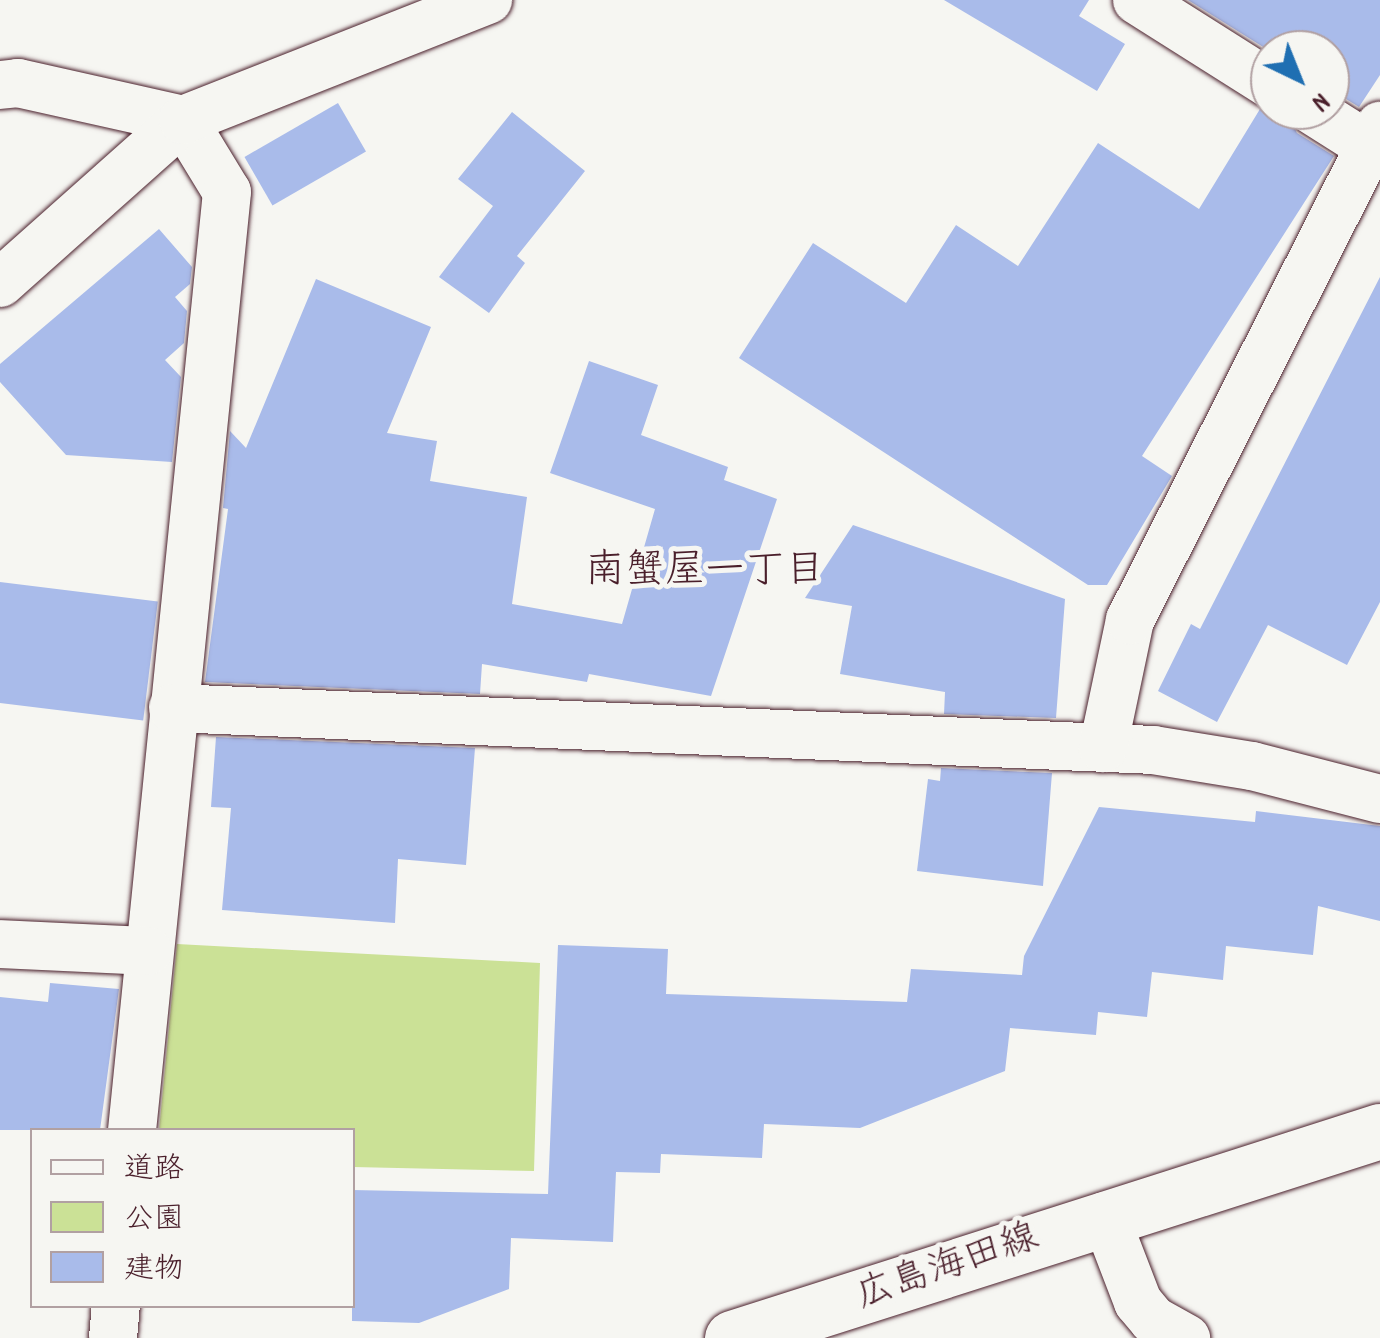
<!DOCTYPE html>
<meta charset="utf-8">
<style>
body{margin:0}
#map{position:relative;width:1380px;height:1338px;overflow:hidden;background:#f6f6f2;font-family:Dekko,"Klee One",sans-serif}
div>[style]{position:absolute}
.green>*{inset:0;background:#cbe196}
.building>*{inset:0;background:#a9bbea;transform-origin:0 0}
.roads{filter:drop-shadow(0 0 2px #4a1f2b) drop-shadow(0 0 2px #4a1f2b)}
.minor>*{height:48px;margin:-24px;padding:0 24px;transform-origin:24px;border-radius:24px;background:#f6f6f2}
.secondary>*{height:55px;margin:-27.5px;padding:0 27.5px;transform-origin:27.5px;border-radius:27.5px;background:#f6f6f2}
span{translate:-50% -50%;white-space:nowrap;text-align:center;line-height:1.15;-webkit-text-stroke:10px #f6f6f2;paint-order:stroke}
.street-label{font-size:38px;color:#4a1f2b}
.neighbourhood-label{font-size:40px;color:#4a1f2b}
.legend{position:absolute;left:30px;top:1128px;width:325px;height:180px;box-sizing:border-box;background:#f6f6f2;border:2px solid #b1a0a2;margin:0;padding:12px 18px;list-style:none;font-size:30px;color:#4a1f2b}
.legend li{display:flex;align-items:center;gap:20px;height:50px}
.legend b{width:50px;border:2px solid #b1a0a2}
.north{position:absolute;left:1250px;top:30px;width:100px;height:100px;box-sizing:border-box;background:#f6f6f2;border:2px solid #b1a0a2;border-radius:50%;rotate:137deg;font-size:28px;font-weight:700;line-height:40px;text-align:center;color:#4a1f2b}
.north::after{content:'';display:block;margin:auto;width:35px;height:45px;background:#1f6fb2;clip-path:polygon(50% 0,100% 100%,50% 72%,0 100%)}
</style>
<div id="map">
<div class="green">
<div style="clip-path:polygon(177px 944px,540px 963px,534px 1171px,353px 1167px,352px 1130px,159px 1130px)"></div>
</div>
<div class="building">
<div style="clip-path:polygon(944px 0,1089px 0,1079px 16px,1125px 44px,1097px 91px)"></div>
<div style="clip-path:polygon(1188px 0,1380px 0,1380px 75px,1359px 107px,1330px 89px,1330px 50px,1268px 50px)"></div>
<div style="left:338px;top:103px;width:56px;height:108px;rotate:60deg"></div>
<div style="clip-path:polygon(1260px 109px,1285px 110px,1297px 133px,1334px 156px,1142px 456px,1172px 476px,1107px 585px,1088px 585px,739px 358px,813px 243px,906px 303px,956px 225px,1018px 266px,1098px 143px,1199px 209px)"></div>
<div style="clip-path:polygon(512px 112px,585px 171px,517px 256px,525px 263px,489px 313px,439px 277px,493px 206px,458px 179px)"></div>
<div style="clip-path:polygon(159px 229px,192px 267px,190px 284px,175px 297px,187px 311px,184px 343px,165px 360px,181px 377px,172px 462px,66px 455px,0 382px,0 364px)"></div>
<div style="clip-path:polygon(1380px 277px,1380px 602px,1347px 665px,1268px 625px,1217px 722px,1158px 691px,1191px 624px,1200px 629px)"></div>
<div style="clip-path:polygon(316px 279px,431px 327px,387px 433px,437px 441px,430px 481px,527px 497px,512px 604px,622px 624px,655px 509px,550px 473px,589px 361px,658px 385px,641px 435px,728px 467px,724px 480px,777px 499px,711px 696px,589px 674px,587px 682px,482px 664px,480px 694px,205px 682px,228px 509px,223px 508px,230px 431px,246px 448px)"></div>
<div style="clip-path:polygon(853px 525px,1065px 599px,1056px 718px,944px 714px,945px 692px,840px 674px,852px 606px,805px 598px)"></div>
<div style="left:0;top:582px;width:159px;height:120px;rotate:7deg"></div>
<div style="clip-path:polygon(216px 737px,475px 748px,466px 865px,398px 859px,395px 923px,222px 910px,231px 808px,211px 807px)"></div>
<div style="clip-path:polygon(941px 768px,1052px 773px,1043px 886px,917px 871px,928px 779px,940px 781px)"></div>
<div style="clip-path:polygon(1099px 807px,1255px 822px,1256px 811px,1380px 826px,1380px 921px,1318px 906px,1313px 955px,1226px 946px,1223px 980px,1152px 972px,1147px 1017px,1098px 1012px,1096px 1035px,1010px 1028px,1005px 1071px,860px 1128px,764px 1124px,762px 1158px,661px 1154px,660px 1173px,616px 1172px,613px 1242px,511px 1238px,509px 1289px,419px 1323px,352px 1321px,352px 1190px,548px 1194px,558px 945px,668px 949px,666px 994px,907px 1002px,911px 969px,1022px 975px,1024px 956px)"></div>
<div style="clip-path:polygon(50px 983px,119px 989px,100px 1130px,0 1130px,0 997px,48px 1002px)"></div>
</div>
<div class="roads">
<div class="minor">
<div style="left:1137px;top:0;width:157px;rotate:32.3deg"></div>
<div style="left:0;top:85px;width:18px;rotate:-6deg"></div>
<div style="left:18px;top:83px;width:169px;rotate:12.6deg"></div>
<div style="left:183px;top:120px;width:84px;rotate:58.6deg"></div>
<div style="left:227px;top:192px;width:943px;rotate:95.78deg"></div>
<div style="left:1312px;top:110px;width:67px;rotate:32.3deg"></div>
<div style="left:0;top:283px;width:245px;rotate:-41.7deg"></div>
<div style="left:183px;top:120px;width:328px;rotate:-21.5deg"></div>
<div style="left:173px;top:708px;width:981px;rotate:2.45deg"></div>
<div style="left:1153px;top:750px;width:100px;rotate:9.2deg"></div>
<div style="left:1252px;top:766px;width:132px;rotate:14.5deg"></div>
<div style="left:1103px;top:748px;width:131px;rotate:-78.1deg"></div>
<div style="left:1130px;top:620px;width:554px;rotate:-63.16deg"></div>
<div style="left:0;top:944px;width:148px;rotate:2.7deg"></div>
<div style="left:1105px;top:1216px;width:92px;rotate:69deg"></div>
<div style="left:1138px;top:1302px;width:23px;rotate:50deg"></div>
<div style="left:1153px;top:1320px;width:38px;rotate:29deg"></div>
<div style="left:113px;top:1338px;width:32px;rotate:-85deg"></div>
</div>
<div class="secondary">
<div style="left:732px;top:1338px;width:680px;rotate:-17.72deg"></div>
</div>
</div>
<div class="street-label">
<span style="left:948px;top:1269px;rotate:-19deg">広島海田線</span>
</div>
<div class="neighbourhood-label">
<span style="left:705px;top:574px">南蟹屋一丁目</span>
</div>
<ul class="legend">
<li><b style="height:12px;background:#f6f6f2"></b>道路</li>
<li><b style="height:28px;background:#cbe196"></b>公園</li>
<li><b style="height:28px;background:#a9bbea"></b>建物</li>
</ul>
<div class="north">N</div>
</div>
